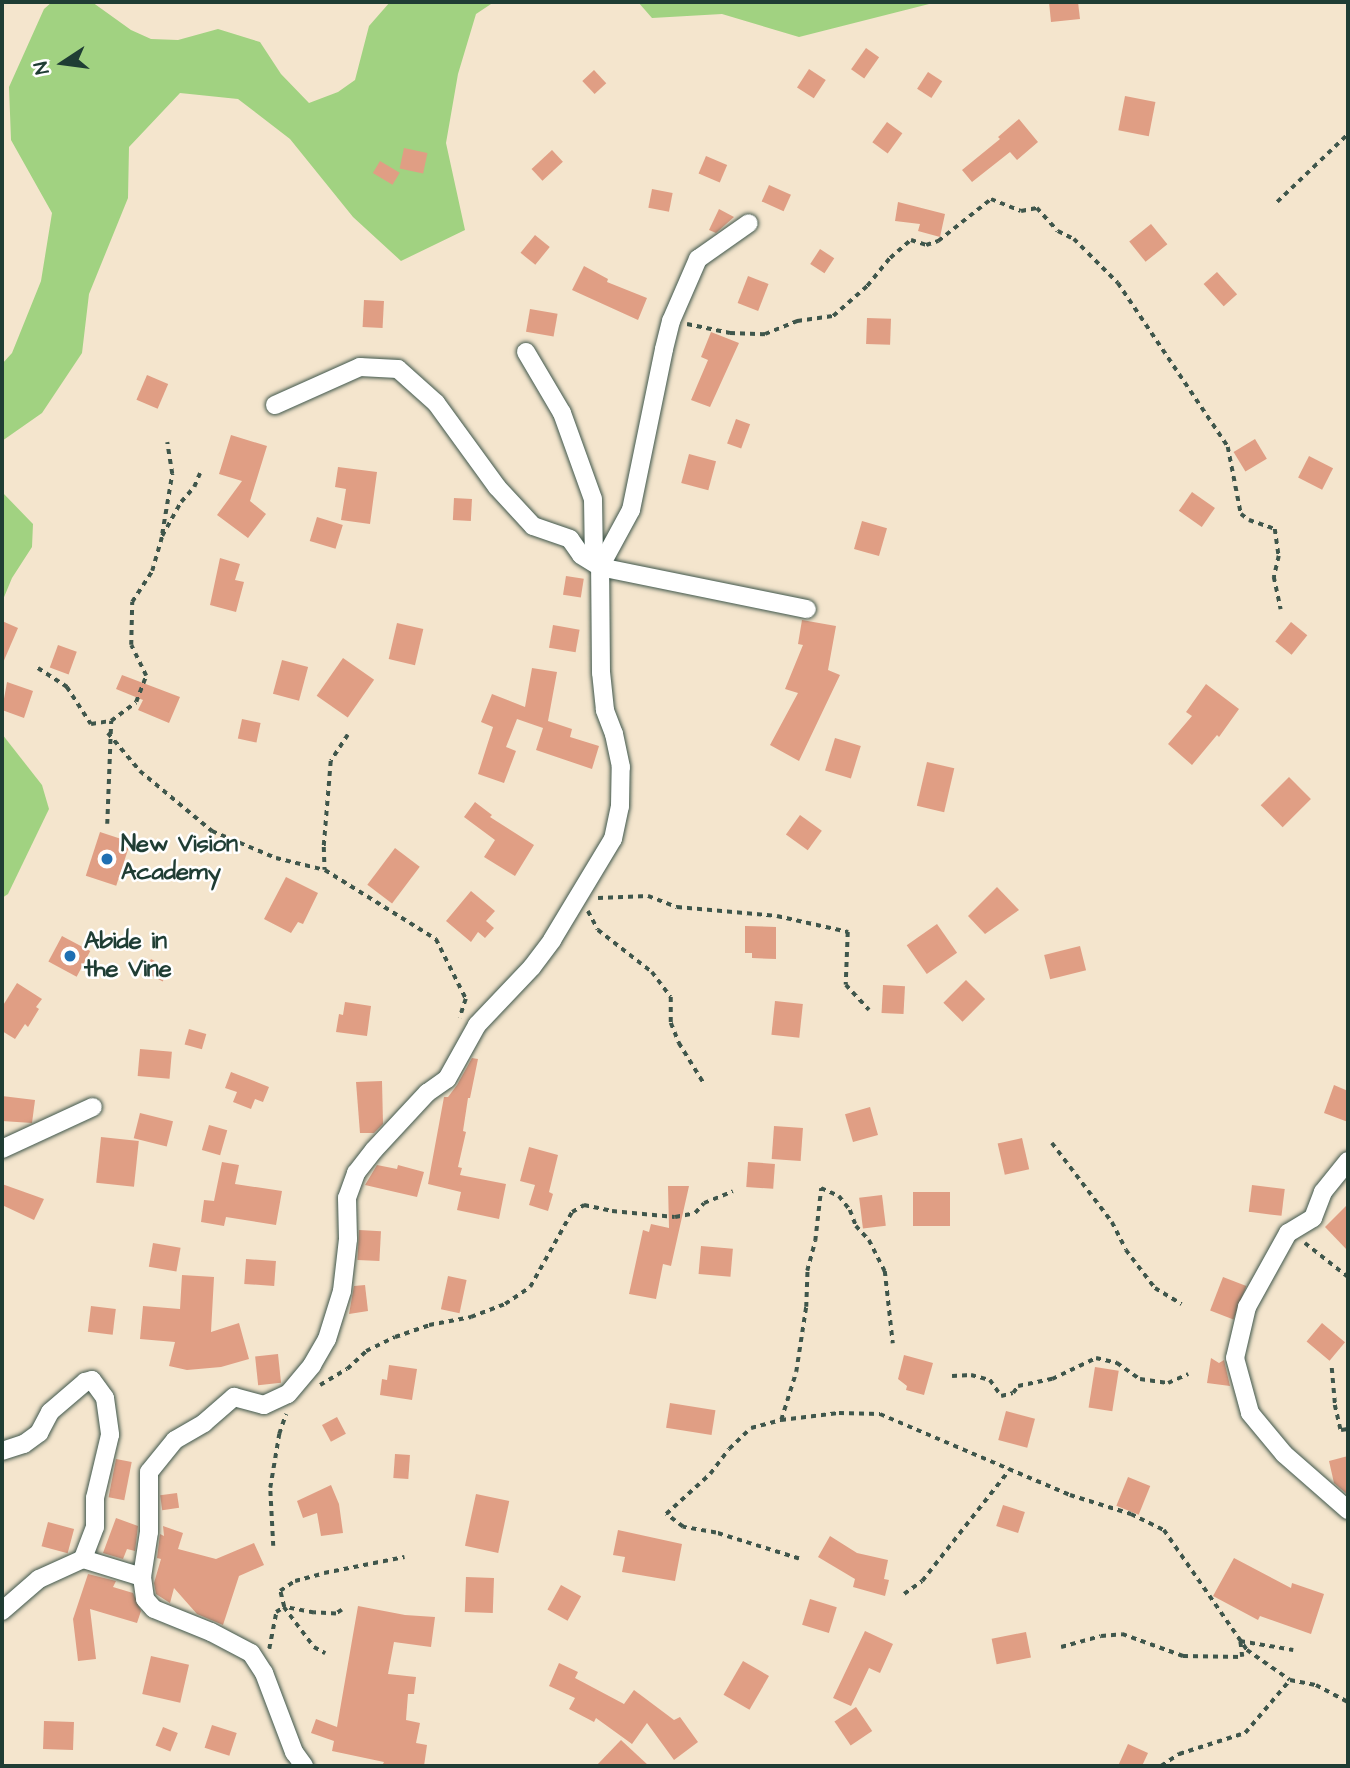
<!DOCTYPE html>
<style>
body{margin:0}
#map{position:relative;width:1350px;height:1768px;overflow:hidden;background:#f4e5cd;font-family:"Architects Daughter",sans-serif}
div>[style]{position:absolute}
.green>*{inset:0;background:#a1d281}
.building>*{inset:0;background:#e09e84;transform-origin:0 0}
.path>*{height:3.5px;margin-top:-1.75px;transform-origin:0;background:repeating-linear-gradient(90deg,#3f564b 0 5px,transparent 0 10px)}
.roads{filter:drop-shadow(0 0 2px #3f564b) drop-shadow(0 0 2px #3f564b)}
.minor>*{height:18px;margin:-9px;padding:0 9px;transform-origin:9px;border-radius:9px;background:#fff}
.dots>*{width:19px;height:19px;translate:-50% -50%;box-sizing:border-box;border:4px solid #fff;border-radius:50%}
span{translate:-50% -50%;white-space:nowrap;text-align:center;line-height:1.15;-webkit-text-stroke:5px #fff;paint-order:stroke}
.poi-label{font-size:24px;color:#1f3d34;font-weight:700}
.left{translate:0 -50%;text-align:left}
.frame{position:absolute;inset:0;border:4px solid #1f3d34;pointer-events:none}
.north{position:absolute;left:28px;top:28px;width:70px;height:70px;-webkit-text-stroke:5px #fff;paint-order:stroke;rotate:257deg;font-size:19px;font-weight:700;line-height:28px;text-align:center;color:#1f3d34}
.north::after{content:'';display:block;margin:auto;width:24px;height:32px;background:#1f3d34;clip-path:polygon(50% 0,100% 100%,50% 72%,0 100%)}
</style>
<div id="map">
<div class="green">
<div style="clip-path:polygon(52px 2px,92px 2px,131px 30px,151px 39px,178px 40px,218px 29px,260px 42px,281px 74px,309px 103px,338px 92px,355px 80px,369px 26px,390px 2px,494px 2px,476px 14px,458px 74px,446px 143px,465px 230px,401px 261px,353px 217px,290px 139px,238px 99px,180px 93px,129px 147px,128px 198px,89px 294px,82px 353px,42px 413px,2px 441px,2px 364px,12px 353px,41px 281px,52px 213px,11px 140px,9px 87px,44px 9px)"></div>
<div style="clip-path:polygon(638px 2px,937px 2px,799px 37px,722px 14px,652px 18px)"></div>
<div style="clip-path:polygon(2px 492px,33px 524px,32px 547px,12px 578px,2px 602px)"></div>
<div style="clip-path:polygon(2px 734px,42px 785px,49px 809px,8px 894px,2px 898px)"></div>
</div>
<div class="building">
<div style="clip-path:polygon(1049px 2px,1078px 2px,1080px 19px,1051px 22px)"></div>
<div style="left:866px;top:48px;width:16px;height:26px;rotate:35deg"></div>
<div style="left:809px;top:69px;width:20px;height:22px;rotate:33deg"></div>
<div style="left:594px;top:70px;width:18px;height:16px;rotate:47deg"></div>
<div style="left:928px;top:72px;width:17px;height:20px;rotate:33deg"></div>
<div style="left:1125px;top:96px;width:31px;height:35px;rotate:11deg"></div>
<div style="clip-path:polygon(1019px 119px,1038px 142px,1017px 160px,1010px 152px,972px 182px,962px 170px,1000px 139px,998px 137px)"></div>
<div style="left:887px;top:122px;width:19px;height:25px;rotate:36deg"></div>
<div style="left:404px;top:148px;width:24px;height:21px;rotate:12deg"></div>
<div style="left:552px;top:150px;width:16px;height:28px;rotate:47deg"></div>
<div style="left:706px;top:156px;width:23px;height:19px;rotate:23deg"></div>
<div style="left:380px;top:161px;width:23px;height:14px;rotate:31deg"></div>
<div style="left:769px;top:185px;width:24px;height:18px;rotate:24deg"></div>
<div style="left:652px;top:189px;width:21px;height:19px;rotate:11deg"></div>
<div style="clip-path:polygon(898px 202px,945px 214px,940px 237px,918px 231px,920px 224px,895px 221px)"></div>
<div style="clip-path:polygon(719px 209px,734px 217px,716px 233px,709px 230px)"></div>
<div style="left:1151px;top:224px;width:26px;height:28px;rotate:51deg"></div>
<div style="left:535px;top:235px;width:19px;height:23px;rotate:39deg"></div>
<div style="left:820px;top:249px;width:17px;height:18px;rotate:33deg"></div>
<div style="clip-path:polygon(584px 266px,608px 279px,607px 282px,647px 298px,638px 320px,572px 290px)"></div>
<div style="left:1217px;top:272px;width:30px;height:18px;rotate:48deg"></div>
<div style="left:748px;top:276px;width:22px;height:29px;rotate:21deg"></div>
<div style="left:364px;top:300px;width:20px;height:27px;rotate:3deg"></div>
<div style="left:530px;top:309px;width:28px;height:23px;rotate:10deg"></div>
<div style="left:867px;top:318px;width:24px;height:26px;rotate:2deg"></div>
<div style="clip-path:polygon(711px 332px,739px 343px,710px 407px,691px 400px,708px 360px,701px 357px)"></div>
<div style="left:147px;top:375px;width:23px;height:27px;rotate:23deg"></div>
<div style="left:736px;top:419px;width:15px;height:26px;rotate:20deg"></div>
<div style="clip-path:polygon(231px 435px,267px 446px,250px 501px,266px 514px,248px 538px,217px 515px,242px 481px,219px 474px)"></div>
<div style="left:1255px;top:439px;width:23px;height:25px;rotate:59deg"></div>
<div style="left:689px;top:454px;width:28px;height:30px;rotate:15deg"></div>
<div style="left:1309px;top:456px;width:27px;height:24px;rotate:27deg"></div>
<div style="clip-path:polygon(338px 467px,377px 472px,370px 524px,341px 520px,346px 489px,335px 487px)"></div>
<div style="left:1192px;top:492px;width:28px;height:23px;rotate:35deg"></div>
<div style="left:454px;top:498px;width:18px;height:22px;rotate:3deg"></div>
<div style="left:317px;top:517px;width:27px;height:25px;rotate:17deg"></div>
<div style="left:862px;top:521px;width:26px;height:29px;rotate:16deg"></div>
<div style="clip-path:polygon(220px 558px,240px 564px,235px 580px,244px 582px,236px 612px,210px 605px)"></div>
<div style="left:566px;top:576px;width:18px;height:19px;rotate:9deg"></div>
<div style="clip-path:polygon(802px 620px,836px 626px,828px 670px,840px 675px,799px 761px,770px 745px,798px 693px,785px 689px,803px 645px,798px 644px)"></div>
<div style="clip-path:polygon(2px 621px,18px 628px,2px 665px)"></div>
<div style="left:1291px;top:622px;width:21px;height:25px;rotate:39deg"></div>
<div style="left:397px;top:623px;width:27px;height:37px;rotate:13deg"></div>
<div style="left:553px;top:625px;width:27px;height:23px;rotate:10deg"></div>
<div style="left:58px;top:645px;width:20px;height:24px;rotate:20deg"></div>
<div style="left:343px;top:658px;width:38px;height:46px;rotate:35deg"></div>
<div style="left:282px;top:660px;width:27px;height:35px;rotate:15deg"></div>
<div style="clip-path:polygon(532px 668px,557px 672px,548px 721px,572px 729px,570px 737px,599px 746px,592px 769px,536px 750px,543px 728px,517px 719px,506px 747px,516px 751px,504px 783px,478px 774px,493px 727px,481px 722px,492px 694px,525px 707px)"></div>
<div style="clip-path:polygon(122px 675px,180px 697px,169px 723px,138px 710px,143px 700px,116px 689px)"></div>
<div style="clip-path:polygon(7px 682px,33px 691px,24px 718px,2px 710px)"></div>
<div style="clip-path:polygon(1206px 684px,1239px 709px,1219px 737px,1217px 735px,1192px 765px,1168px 744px,1192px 716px,1186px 712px)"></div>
<div style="left:242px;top:719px;width:19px;height:20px;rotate:12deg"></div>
<div style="left:835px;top:738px;width:27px;height:34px;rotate:17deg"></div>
<div style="left:927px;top:762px;width:28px;height:45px;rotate:13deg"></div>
<div style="left:1289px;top:777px;width:31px;height:40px;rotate:45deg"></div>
<div style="clip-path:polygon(475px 802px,492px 815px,490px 817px,534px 845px,515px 876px,484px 857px,495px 840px,464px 817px)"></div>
<div style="left:800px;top:815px;width:27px;height:24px;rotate:36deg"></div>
<div style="left:100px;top:832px;width:32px;height:46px;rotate:18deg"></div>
<div style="left:395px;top:848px;width:31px;height:46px;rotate:37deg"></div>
<div style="clip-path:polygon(286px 877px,318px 893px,303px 924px,298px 922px,291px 933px,264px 919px)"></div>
<div style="clip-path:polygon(997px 887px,1019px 910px,985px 934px,968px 916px)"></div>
<div style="clip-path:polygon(471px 891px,495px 911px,486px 921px,494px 928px,485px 938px,478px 932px,471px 942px,446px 921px)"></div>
<div style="left:937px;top:924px;width:35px;height:37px;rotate:55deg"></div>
<div style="clip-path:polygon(745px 926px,776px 927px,776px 959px,752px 958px,752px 953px,745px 953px)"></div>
<div style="left:62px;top:936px;width:32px;height:29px;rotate:28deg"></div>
<div style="left:1080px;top:946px;width:25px;height:37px;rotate:76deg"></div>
<div style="left:151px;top:959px;width:21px;height:14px;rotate:29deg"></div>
<div style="left:966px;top:980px;width:27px;height:32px;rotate:45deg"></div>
<div style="clip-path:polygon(17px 983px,42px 999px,36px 1007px,39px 1009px,28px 1027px,25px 1024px,15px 1039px,2px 1031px,2px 1007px)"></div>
<div style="left:883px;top:985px;width:22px;height:28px;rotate:3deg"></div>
<div style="left:775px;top:1001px;width:28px;height:34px;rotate:6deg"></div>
<div style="clip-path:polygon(345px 1002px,371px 1006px,367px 1036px,336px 1032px,339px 1014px,343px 1015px)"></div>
<div style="left:189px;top:1029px;width:18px;height:16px;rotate:16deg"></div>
<div style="left:140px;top:1049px;width:32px;height:27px;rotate:5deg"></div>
<div style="clip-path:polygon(472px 1058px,478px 1059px,470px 1098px,468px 1098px,463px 1131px,466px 1132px,458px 1167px,462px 1168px,460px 1175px,506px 1184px,499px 1219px,457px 1210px,461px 1192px,428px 1184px,444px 1097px,448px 1097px,457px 1085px)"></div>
<div style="clip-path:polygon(231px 1072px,269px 1087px,263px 1102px,255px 1099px,251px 1109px,233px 1102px,237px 1092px,225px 1088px)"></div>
<div style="clip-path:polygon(382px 1081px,383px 1124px,374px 1133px,360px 1133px,356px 1082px)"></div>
<div style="clip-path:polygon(1334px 1085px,1348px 1091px,1348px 1122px,1324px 1113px)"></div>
<div style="clip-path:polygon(2px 1096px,35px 1100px,32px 1123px,2px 1121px)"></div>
<div style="left:870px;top:1107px;width:29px;height:26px;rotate:74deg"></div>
<div style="left:140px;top:1113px;width:34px;height:26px;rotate:14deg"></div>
<div style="left:209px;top:1125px;width:19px;height:26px;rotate:16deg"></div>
<div style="left:774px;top:1126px;width:29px;height:33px;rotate:4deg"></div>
<div style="left:101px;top:1137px;width:38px;height:46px;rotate:6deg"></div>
<div style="left:1022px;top:1138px;width:32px;height:25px;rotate:77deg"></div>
<div style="clip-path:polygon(529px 1147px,558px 1155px,549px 1192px,553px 1194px,548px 1211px,529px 1205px,535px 1185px,520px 1181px)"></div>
<div style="clip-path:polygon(222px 1162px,239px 1165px,235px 1184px,282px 1191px,276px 1225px,226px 1217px,224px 1226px,201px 1222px,204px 1200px,214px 1201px)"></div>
<div style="left:748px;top:1162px;width:27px;height:25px;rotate:4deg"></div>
<div style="clip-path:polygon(377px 1165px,397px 1169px,398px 1165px,424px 1172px,417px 1197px,365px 1185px)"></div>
<div style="clip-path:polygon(2px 1184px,44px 1199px,34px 1220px,2px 1205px)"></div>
<div style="left:1252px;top:1185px;width:33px;height:27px;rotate:7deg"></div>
<div style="clip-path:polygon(668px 1186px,689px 1186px,671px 1266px,663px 1264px,656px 1299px,629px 1294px,643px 1230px,649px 1232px,651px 1224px,669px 1228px)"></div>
<div style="left:913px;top:1192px;width:37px;height:34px"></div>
<div style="left:882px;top:1195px;width:31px;height:23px;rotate:83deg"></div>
<div style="clip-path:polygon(1348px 1204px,1348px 1251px,1325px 1227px)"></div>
<div style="left:359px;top:1230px;width:22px;height:30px;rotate:3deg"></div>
<div style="left:153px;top:1243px;width:28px;height:24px;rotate:10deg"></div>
<div style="left:701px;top:1246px;width:32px;height:28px;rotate:5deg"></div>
<div style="left:246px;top:1259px;width:30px;height:25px;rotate:4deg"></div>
<div style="clip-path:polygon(182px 1275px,214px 1277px,211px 1332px,239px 1323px,249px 1359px,221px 1367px,187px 1370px,169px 1366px,175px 1342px,140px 1339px,143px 1306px,180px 1309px)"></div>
<div style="left:448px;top:1276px;width:19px;height:34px;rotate:12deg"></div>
<div style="left:1223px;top:1277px;width:25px;height:36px;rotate:21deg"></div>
<div style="clip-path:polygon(365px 1285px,368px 1311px,349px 1314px,354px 1286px)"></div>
<div style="left:91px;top:1306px;width:25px;height:26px;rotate:7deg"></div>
<div style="left:1322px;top:1323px;width:30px;height:24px;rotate:40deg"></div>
<div style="left:278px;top:1354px;width:29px;height:23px;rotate:84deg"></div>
<div style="clip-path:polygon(904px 1355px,933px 1363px,924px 1395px,906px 1390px,907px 1386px,898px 1379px)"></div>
<div style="clip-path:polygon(1211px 1358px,1219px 1363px,1224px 1360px,1230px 1386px,1207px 1383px)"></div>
<div style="clip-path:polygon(389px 1365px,417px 1369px,412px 1400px,380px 1395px,382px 1379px,387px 1380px)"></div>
<div style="left:1095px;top:1367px;width:24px;height:41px;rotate:9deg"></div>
<div style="left:670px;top:1403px;width:46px;height:25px;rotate:9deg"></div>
<div style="left:1006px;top:1411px;width:30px;height:30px;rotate:15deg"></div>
<div style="left:337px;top:1417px;width:19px;height:17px;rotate:62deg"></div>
<div style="left:395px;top:1454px;width:15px;height:24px;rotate:4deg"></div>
<div style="clip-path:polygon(1348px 1456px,1348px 1495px,1334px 1483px,1329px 1461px)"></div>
<div style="left:116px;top:1459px;width:16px;height:39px;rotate:11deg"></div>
<div style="left:1128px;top:1477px;width:24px;height:31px;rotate:22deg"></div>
<div style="clip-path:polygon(331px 1485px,339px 1504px,343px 1533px,321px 1536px,317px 1513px,303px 1518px,297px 1501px)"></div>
<div style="left:177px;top:1493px;width:15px;height:17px;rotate:82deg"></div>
<div style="left:476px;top:1494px;width:34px;height:53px;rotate:12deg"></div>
<div style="left:1003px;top:1505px;width:23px;height:22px;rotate:18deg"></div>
<div style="clip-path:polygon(116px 1518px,138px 1526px,135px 1551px,127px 1549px,123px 1559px,103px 1553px)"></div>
<div style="left:48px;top:1522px;width:27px;height:25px;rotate:15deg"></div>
<div style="clip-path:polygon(163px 1526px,183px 1533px,178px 1549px,216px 1559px,254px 1543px,264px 1565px,239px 1576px,223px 1625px,197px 1614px,174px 1588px,170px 1603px,156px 1594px,154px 1583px,161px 1559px,157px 1558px,160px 1534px,164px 1536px)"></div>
<div style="clip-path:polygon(618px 1530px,682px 1544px,675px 1581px,622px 1572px,625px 1557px,613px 1555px)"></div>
<div style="clip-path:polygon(830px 1536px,857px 1553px,888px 1560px,884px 1579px,889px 1580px,885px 1596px,853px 1587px,855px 1579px,818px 1557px)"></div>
<div style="clip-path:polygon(1234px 1558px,1291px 1588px,1292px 1583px,1324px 1594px,1311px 1634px,1260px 1616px,1258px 1620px,1213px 1596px)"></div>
<div style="clip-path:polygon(88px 1574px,116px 1581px,113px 1587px,133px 1593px,141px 1611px,137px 1623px,90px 1609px,96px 1659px,78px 1661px,73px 1619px)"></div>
<div style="left:466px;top:1577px;width:28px;height:35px;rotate:2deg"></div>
<div style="left:561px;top:1585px;width:23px;height:28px;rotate:29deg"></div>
<div style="left:810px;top:1599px;width:28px;height:27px;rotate:17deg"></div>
<div style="clip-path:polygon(358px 1606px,405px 1615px,435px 1617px,431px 1647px,394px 1642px,388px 1674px,416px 1677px,414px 1694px,408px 1694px,406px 1720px,420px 1723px,416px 1743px,427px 1745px,424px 1766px,382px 1766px,384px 1762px,332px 1751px,334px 1741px,311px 1733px,316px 1719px,337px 1727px)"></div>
<div style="clip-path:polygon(865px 1631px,893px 1644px,880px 1673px,869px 1668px,851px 1706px,833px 1698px)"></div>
<div style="left:1026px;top:1632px;width:26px;height:35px;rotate:79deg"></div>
<div style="left:151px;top:1656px;width:39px;height:39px;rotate:13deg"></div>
<div style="left:743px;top:1661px;width:30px;height:39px;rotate:30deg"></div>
<div style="clip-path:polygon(559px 1663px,578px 1672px,575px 1678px,624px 1704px,634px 1690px,674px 1720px,680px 1717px,698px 1742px,674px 1760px,647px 1723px,632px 1744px,596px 1718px,594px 1722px,569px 1709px,575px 1698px,549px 1686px)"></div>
<div style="left:856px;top:1707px;width:29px;height:26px;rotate:56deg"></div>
<div style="left:44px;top:1721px;width:30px;height:28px;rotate:2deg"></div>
<div style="left:212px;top:1725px;width:26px;height:24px;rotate:18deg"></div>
<div style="left:163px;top:1727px;width:16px;height:20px;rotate:22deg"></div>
<div style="clip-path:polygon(621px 1740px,649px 1766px,596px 1766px)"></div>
<div style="clip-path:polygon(1128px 1744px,1148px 1753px,1142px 1766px,1118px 1766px)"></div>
</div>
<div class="path">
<div style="left:1277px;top:202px;width:98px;rotate:-43.8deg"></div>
<div style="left:687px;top:324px;width:44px;rotate:11.8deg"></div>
<div style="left:730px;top:333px;width:35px;rotate:2deg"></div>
<div style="left:765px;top:334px;width:35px;rotate:-22deg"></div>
<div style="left:797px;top:321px;width:36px;rotate:-8deg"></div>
<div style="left:833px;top:316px;width:45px;rotate:-41.4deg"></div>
<div style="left:867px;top:286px;width:36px;rotate:-51deg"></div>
<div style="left:890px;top:258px;width:28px;rotate:-41deg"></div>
<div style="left:911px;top:240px;width:16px;rotate:18deg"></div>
<div style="left:926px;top:245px;width:13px;rotate:-18deg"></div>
<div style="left:938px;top:241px;width:68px;rotate:-38.4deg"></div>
<div style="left:991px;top:199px;width:32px;rotate:22deg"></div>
<div style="left:1021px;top:211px;width:16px;rotate:-11deg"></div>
<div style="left:1037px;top:208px;width:31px;rotate:48deg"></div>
<div style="left:1058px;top:231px;width:18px;rotate:27deg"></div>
<div style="left:1074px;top:239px;width:62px;rotate:45deg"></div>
<div style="left:1118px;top:283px;width:197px;rotate:56.1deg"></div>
<div style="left:1228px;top:447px;width:68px;rotate:79deg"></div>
<div style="left:1241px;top:514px;width:10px;rotate:37deg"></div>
<div style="left:1249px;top:520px;width:28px;rotate:19deg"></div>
<div style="left:1275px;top:529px;width:27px;rotate:82deg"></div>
<div style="left:1279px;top:556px;width:22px;rotate:103deg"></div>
<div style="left:1274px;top:577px;width:33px;rotate:78deg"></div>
<div style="left:162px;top:534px;width:61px;rotate:-80.5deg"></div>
<div style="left:172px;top:474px;width:32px;rotate:-99deg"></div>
<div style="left:38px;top:668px;width:35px;rotate:33deg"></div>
<div style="left:67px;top:687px;width:44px;rotate:57deg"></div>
<div style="left:91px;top:724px;width:20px;rotate:-9deg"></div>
<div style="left:108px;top:733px;width:50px;rotate:49.9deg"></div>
<div style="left:140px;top:771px;width:94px;rotate:39.8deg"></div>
<div style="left:212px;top:831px;width:69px;rotate:22.9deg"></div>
<div style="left:276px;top:858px;width:50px;rotate:13.8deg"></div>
<div style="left:348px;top:735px;width:31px;rotate:123deg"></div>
<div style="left:331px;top:761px;width:86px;rotate:94.7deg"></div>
<div style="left:324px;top:847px;width:23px;rotate:88deg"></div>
<div style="left:325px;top:870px;width:131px;rotate:31.9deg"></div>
<div style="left:436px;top:939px;width:67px;rotate:63.4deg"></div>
<div style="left:466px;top:999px;width:20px;rotate:108deg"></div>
<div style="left:107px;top:824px;width:103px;rotate:-87.8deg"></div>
<div style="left:111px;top:721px;width:31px;rotate:-37deg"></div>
<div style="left:136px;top:702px;width:28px;rotate:-69deg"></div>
<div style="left:146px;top:676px;width:34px;rotate:-116deg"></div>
<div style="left:131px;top:645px;width:43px;rotate:-88.7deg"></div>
<div style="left:132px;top:602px;width:37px;rotate:-57deg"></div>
<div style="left:152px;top:571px;width:36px;rotate:-74deg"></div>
<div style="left:162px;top:536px;width:39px;rotate:-61deg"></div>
<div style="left:181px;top:502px;width:20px;rotate:-49deg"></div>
<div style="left:194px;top:487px;width:15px;rotate:-67deg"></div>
<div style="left:598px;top:898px;width:50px;rotate:-2.3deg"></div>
<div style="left:648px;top:896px;width:31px;rotate:21deg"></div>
<div style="left:677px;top:907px;width:100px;rotate:5.1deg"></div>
<div style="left:777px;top:916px;width:73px;rotate:12.7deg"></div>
<div style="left:848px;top:932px;width:53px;rotate:92.2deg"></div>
<div style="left:846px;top:985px;width:34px;rotate:47deg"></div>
<div style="left:588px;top:911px;width:21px;rotate:62deg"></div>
<div style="left:598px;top:930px;width:68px;rotate:37.9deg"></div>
<div style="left:652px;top:972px;width:31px;rotate:53deg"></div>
<div style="left:671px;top:997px;width:26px;rotate:90deg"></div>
<div style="left:671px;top:1023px;width:22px;rotate:68deg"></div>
<div style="left:679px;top:1043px;width:46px;rotate:58.4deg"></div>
<div style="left:1052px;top:1143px;width:99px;rotate:52.8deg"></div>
<div style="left:1112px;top:1222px;width:31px;rotate:63deg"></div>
<div style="left:1126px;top:1250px;width:48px;rotate:52.7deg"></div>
<div style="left:1155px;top:1288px;width:31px;rotate:31deg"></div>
<div style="left:1305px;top:1243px;width:55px;rotate:38.3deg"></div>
<div style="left:1332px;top:1368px;width:37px;rotate:85deg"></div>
<div style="left:1335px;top:1405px;width:26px;rotate:77deg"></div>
<div style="left:1341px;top:1430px;width:7px;rotate:-8deg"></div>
<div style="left:952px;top:1376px;width:19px;rotate:-3deg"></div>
<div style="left:971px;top:1375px;width:20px;rotate:15deg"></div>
<div style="left:990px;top:1380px;width:19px;rotate:55deg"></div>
<div style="left:1001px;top:1396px;width:12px;rotate:-14deg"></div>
<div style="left:1013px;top:1393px;width:9px;rotate:-54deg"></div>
<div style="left:1018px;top:1386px;width:35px;rotate:-12deg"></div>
<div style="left:1052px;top:1379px;width:49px;rotate:-25.5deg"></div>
<div style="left:1096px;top:1358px;width:22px;rotate:13deg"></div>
<div style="left:1117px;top:1363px;width:28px;rotate:35deg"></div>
<div style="left:1140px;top:1379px;width:28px;rotate:8deg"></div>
<div style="left:1168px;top:1383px;width:22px;rotate:-24deg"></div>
<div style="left:320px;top:1385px;width:31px;rotate:-31deg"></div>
<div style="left:347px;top:1369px;width:26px;rotate:-43deg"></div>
<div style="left:366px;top:1351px;width:32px;rotate:-26deg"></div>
<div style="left:395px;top:1337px;width:36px;rotate:-19deg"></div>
<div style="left:429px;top:1325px;width:43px;rotate:-10.8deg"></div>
<div style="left:471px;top:1317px;width:36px;rotate:-21deg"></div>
<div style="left:505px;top:1304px;width:30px;rotate:-34deg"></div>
<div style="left:530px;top:1287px;width:86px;rotate:-60.8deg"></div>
<div style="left:572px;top:1212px;width:14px;rotate:-30deg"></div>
<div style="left:584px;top:1205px;width:29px;rotate:12deg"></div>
<div style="left:612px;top:1211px;width:63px;rotate:5.4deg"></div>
<div style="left:675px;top:1217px;width:20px;rotate:-11deg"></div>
<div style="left:695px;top:1213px;width:13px;rotate:-48deg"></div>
<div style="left:704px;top:1203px;width:31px;rotate:-22deg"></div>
<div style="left:781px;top:1420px;width:50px;rotate:-72.6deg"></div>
<div style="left:796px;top:1372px;width:66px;rotate:-81.3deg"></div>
<div style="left:806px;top:1307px;width:36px;rotate:-88deg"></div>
<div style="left:807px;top:1271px;width:31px;rotate:-75deg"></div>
<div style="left:815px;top:1241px;width:53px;rotate:-83.5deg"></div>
<div style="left:821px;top:1188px;width:20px;rotate:24deg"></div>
<div style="left:839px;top:1196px;width:18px;rotate:52deg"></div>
<div style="left:850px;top:1210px;width:17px;rotate:69deg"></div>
<div style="left:856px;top:1226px;width:19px;rotate:47deg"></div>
<div style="left:869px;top:1240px;width:35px;rotate:63deg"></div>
<div style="left:885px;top:1271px;width:73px;rotate:83.7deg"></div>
<div style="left:273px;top:1546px;width:58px;rotate:-93deg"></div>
<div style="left:270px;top:1488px;width:55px;rotate:-80.5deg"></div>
<div style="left:279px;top:1434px;width:21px;rotate:-71deg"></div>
<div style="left:799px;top:1559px;width:87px;rotate:-162.6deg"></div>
<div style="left:716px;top:1533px;width:34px;rotate:-170deg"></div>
<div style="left:683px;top:1527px;width:21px;rotate:-143deg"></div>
<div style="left:666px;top:1514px;width:59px;rotate:-42.3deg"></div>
<div style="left:710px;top:1474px;width:31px;rotate:-53deg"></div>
<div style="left:729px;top:1449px;width:30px;rotate:-44deg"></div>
<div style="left:751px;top:1428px;width:31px;rotate:-15deg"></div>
<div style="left:781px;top:1420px;width:58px;rotate:-6.9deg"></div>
<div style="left:839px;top:1413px;width:41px;rotate:1.4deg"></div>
<div style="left:880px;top:1414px;width:207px;rotate:23.1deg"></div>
<div style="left:1070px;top:1495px;width:64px;rotate:17.3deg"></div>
<div style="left:1131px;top:1514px;width:37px;rotate:26deg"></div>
<div style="left:1164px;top:1530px;width:146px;rotate:55.3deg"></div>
<div style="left:1247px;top:1650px;width:52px;rotate:34.9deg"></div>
<div style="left:904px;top:1594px;width:22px;rotate:-36deg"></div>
<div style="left:922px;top:1581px;width:142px;rotate:-51.8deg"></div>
<div style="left:342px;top:1610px;width:7px;rotate:146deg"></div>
<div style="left:336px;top:1614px;width:22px;rotate:-177deg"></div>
<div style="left:314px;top:1613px;width:31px;rotate:-169deg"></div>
<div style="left:284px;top:1607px;width:16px;rotate:-104deg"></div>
<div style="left:280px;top:1591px;width:18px;rotate:-34deg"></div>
<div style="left:295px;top:1581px;width:30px;rotate:-15deg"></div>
<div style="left:324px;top:1573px;width:82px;rotate:-11.3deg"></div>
<div style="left:1061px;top:1647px;width:41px;rotate:-15.4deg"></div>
<div style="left:1101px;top:1636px;width:21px;rotate:-5deg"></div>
<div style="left:1122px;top:1634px;width:65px;rotate:19.8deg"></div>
<div style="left:1183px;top:1656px;width:59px;rotate:1deg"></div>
<div style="left:1242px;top:1657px;width:16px;rotate:-97deg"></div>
<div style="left:1240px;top:1641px;width:54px;rotate:9.6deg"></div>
<div style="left:269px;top:1649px;width:38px;rotate:-79deg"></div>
<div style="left:276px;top:1612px;width:9px;rotate:-32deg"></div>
<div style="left:284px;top:1607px;width:50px;rotate:53.1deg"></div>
<div style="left:314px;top:1647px;width:13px;rotate:29deg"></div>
<div style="left:1161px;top:1766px;width:22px;rotate:-34deg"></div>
<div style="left:1179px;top:1754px;width:69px;rotate:-17.7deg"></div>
<div style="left:1245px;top:1733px;width:70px;rotate:-49.7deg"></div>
<div style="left:1290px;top:1680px;width:26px;rotate:11deg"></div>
<div style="left:1316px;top:1685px;width:36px;rotate:28deg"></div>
</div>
<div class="roads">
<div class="minor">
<div style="left:526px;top:352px;width:71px;rotate:59.5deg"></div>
<div style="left:562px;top:413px;width:91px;rotate:70.2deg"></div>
<div style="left:593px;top:499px;width:63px;rotate:89.1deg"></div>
<div style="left:275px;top:405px;width:93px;rotate:-24.1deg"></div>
<div style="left:360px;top:367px;width:38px;rotate:3deg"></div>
<div style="left:398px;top:369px;width:51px;rotate:41.8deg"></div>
<div style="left:436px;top:403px;width:104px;rotate:54deg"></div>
<div style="left:497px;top:487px;width:53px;rotate:47.3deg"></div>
<div style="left:533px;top:526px;width:39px;rotate:19deg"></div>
<div style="left:570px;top:539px;width:19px;rotate:55deg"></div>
<div style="left:581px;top:555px;width:22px;rotate:32deg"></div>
<div style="left:600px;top:567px;width:211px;rotate:11.5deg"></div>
<div style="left:2px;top:1149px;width:100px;rotate:-24.8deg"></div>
<div style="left:1348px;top:1161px;width:40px;rotate:129deg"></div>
<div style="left:1323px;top:1192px;width:28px;rotate:111deg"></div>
<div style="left:1313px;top:1218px;width:29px;rotate:149deg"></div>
<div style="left:1288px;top:1233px;width:85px;rotate:119deg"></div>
<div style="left:1247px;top:1307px;width:52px;rotate:103.2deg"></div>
<div style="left:1235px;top:1358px;width:57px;rotate:74.7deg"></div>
<div style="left:1250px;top:1413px;width:53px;rotate:50.3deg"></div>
<div style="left:1284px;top:1454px;width:85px;rotate:41.2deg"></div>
<div style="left:2px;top:1451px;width:23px;rotate:-18deg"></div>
<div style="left:24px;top:1444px;width:19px;rotate:-36deg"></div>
<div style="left:39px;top:1433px;width:24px;rotate:-62deg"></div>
<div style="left:50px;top:1412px;width:46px;rotate:-40.6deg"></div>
<div style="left:85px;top:1382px;width:7px;rotate:-16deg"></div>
<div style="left:92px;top:1380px;width:22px;rotate:54deg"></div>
<div style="left:105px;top:1398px;width:37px;rotate:82deg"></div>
<div style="left:110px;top:1435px;width:65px;rotate:103.4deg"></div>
<div style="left:95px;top:1498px;width:29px;rotate:90deg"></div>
<div style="left:95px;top:1527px;width:34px;rotate:111deg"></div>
<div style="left:142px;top:1577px;width:46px;rotate:-81.2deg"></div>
<div style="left:149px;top:1532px;width:60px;rotate:-90deg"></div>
<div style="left:149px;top:1472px;width:41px;rotate:-50.9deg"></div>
<div style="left:175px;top:1440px;width:34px;rotate:-30deg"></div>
<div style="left:204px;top:1423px;width:40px;rotate:-41deg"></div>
<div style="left:234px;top:1397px;width:31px;rotate:15deg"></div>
<div style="left:264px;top:1405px;width:26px;rotate:-25deg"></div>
<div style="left:288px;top:1394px;width:38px;rotate:-50deg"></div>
<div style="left:312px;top:1365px;width:30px;rotate:-60deg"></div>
<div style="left:327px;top:1339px;width:50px;rotate:-72.6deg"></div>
<div style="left:342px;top:1291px;width:52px;rotate:-83.4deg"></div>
<div style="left:348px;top:1239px;width:41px;rotate:-91.4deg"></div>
<div style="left:347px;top:1198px;width:27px;rotate:-70deg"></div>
<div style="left:356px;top:1173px;width:29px;rotate:-52deg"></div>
<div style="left:374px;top:1150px;width:78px;rotate:-47.1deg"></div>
<div style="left:427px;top:1093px;width:24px;rotate:-35deg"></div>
<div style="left:447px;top:1079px;width:62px;rotate:-60.9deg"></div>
<div style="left:477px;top:1025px;width:80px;rotate:-46.5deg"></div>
<div style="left:532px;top:967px;width:34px;rotate:-53deg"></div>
<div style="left:552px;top:940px;width:118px;rotate:-58.9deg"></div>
<div style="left:613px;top:839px;width:34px;rotate:-78deg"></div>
<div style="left:620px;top:806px;width:39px;rotate:-89deg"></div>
<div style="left:621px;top:767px;width:34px;rotate:-102deg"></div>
<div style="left:614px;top:734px;width:26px;rotate:-111deg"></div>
<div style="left:605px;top:710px;width:37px;rotate:-96deg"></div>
<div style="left:601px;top:673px;width:106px;rotate:-90.5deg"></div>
<div style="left:600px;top:567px;width:65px;rotate:-61.5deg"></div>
<div style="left:631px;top:510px;width:164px;rotate:-78.4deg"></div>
<div style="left:664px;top:349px;width:29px;rotate:-76deg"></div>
<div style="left:671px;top:321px;width:68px;rotate:-66.5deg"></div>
<div style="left:698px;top:259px;width:62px;rotate:-35.2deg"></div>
<div style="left:2px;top:1611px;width:49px;rotate:-40.9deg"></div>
<div style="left:39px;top:1579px;width:48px;rotate:-24.4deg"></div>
<div style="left:83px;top:1559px;width:62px;rotate:17deg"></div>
<div style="left:142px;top:1577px;width:22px;rotate:82deg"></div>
<div style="left:145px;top:1599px;width:13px;rotate:48deg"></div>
<div style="left:154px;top:1609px;width:61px;rotate:22deg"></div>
<div style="left:211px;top:1632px;width:45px;rotate:27.7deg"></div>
<div style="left:251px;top:1653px;width:24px;rotate:57deg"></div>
<div style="left:264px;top:1673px;width:85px;rotate:69.2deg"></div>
<div style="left:294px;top:1752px;width:17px;rotate:54deg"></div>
</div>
</div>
<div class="dots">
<div style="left:107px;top:859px;background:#1f6fb2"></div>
<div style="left:70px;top:956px;background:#1f6fb2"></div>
</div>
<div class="poi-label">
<span class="left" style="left:121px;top:859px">New Vision<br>Academy</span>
<span class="left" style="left:84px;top:956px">Abide in<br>the Vine</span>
</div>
<div class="frame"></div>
<div class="north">N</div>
</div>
